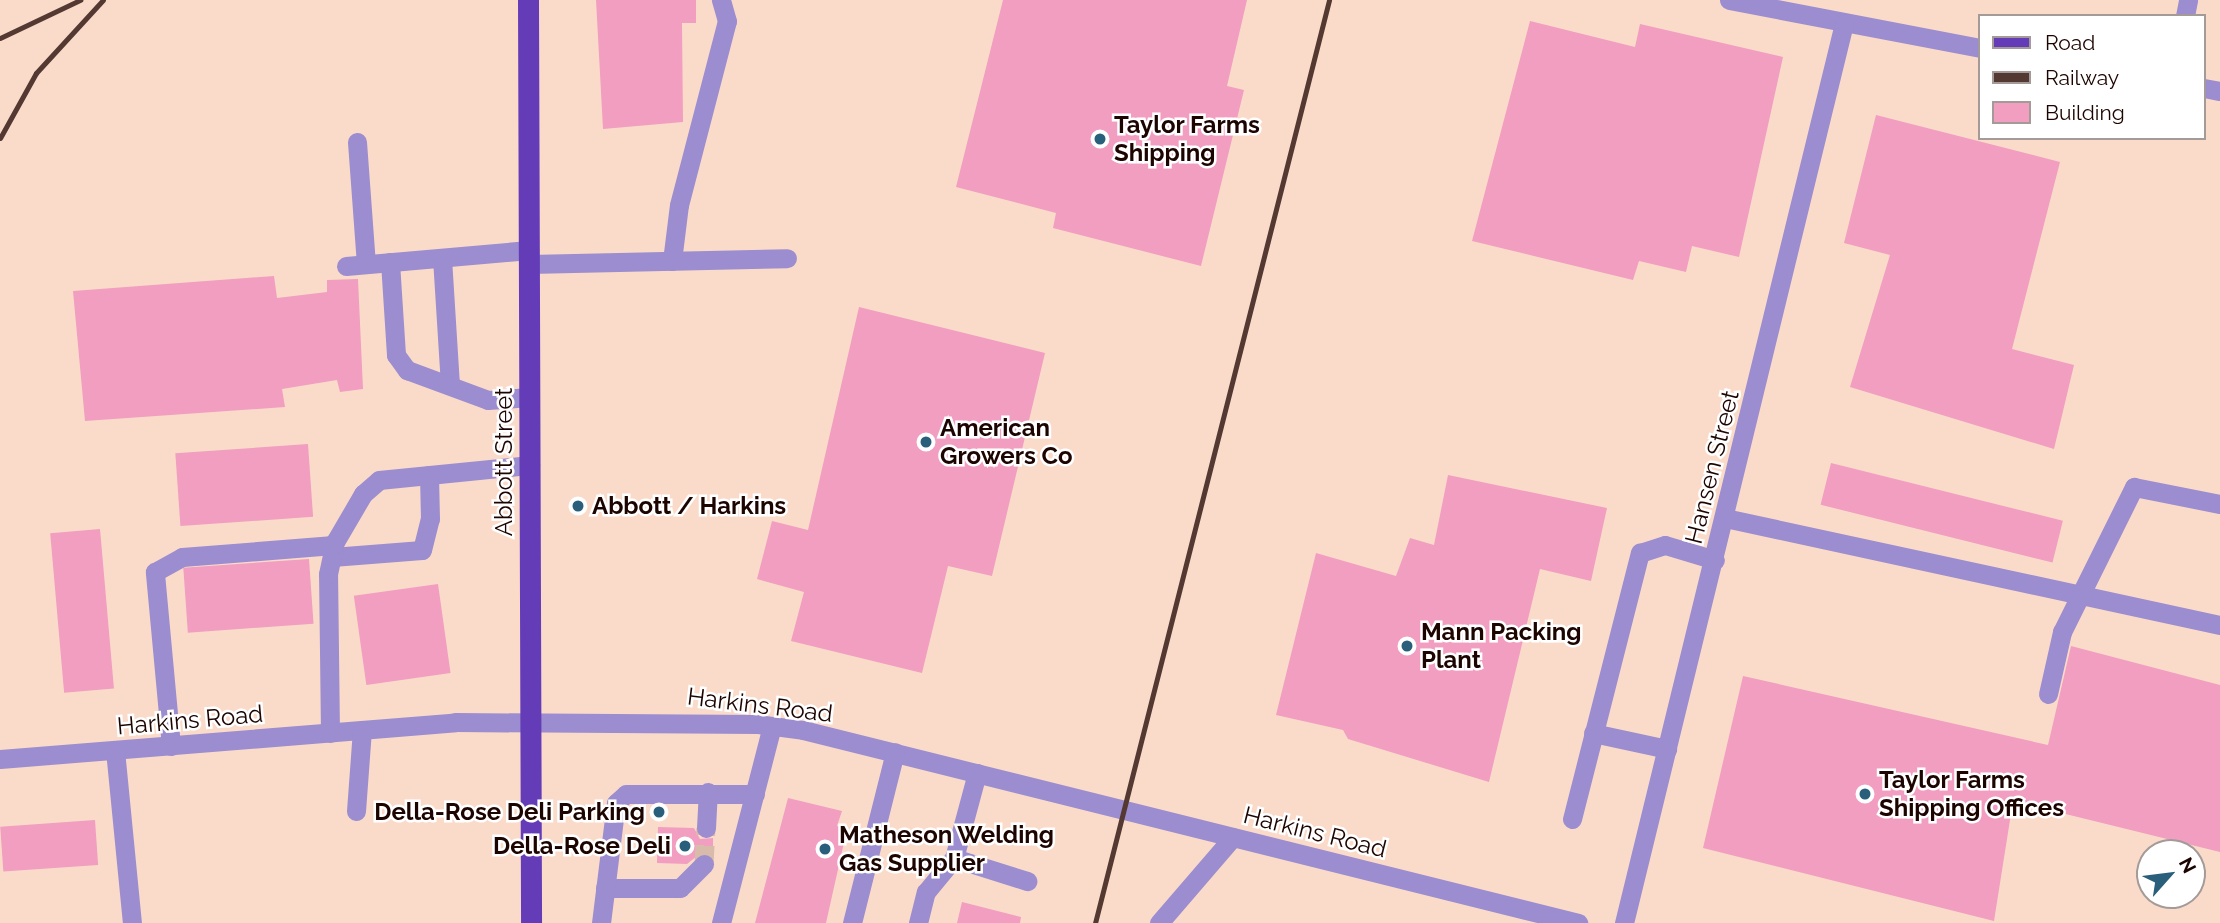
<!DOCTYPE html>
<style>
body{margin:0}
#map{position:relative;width:2220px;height:923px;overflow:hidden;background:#fadbc9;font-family:Raleway,sans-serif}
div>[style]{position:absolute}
.building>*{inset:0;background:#f19ec1;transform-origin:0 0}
.minor-tunnel>*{height:19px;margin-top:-9.5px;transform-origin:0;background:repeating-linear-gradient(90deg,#d9bbab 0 19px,transparent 0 29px)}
.minor>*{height:19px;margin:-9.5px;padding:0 9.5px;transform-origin:9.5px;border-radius:9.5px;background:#9b8dcf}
.major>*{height:21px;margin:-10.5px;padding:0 10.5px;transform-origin:10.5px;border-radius:10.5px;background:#653cb7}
.rail>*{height:5px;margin:-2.5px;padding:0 2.5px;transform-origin:2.5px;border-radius:2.5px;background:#533931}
.dots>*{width:19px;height:19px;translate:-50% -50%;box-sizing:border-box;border:4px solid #fff;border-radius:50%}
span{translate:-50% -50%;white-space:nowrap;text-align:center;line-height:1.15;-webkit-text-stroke:5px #fff;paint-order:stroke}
.poi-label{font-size:24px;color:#1c0400;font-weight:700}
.left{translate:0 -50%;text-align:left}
.right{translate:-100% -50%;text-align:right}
.street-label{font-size:24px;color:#1c0400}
.legend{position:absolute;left:1978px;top:14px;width:228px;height:126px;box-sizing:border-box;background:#fff;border:2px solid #a49b99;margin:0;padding:9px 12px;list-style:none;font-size:21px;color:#1c0400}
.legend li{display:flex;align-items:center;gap:14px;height:35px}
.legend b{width:35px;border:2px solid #a49b99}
.north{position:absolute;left:2136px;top:839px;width:70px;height:70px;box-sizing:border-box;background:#fff;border:2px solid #a49b99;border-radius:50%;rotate:62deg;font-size:19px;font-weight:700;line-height:28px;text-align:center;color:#1c0400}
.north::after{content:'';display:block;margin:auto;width:24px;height:32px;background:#295f7a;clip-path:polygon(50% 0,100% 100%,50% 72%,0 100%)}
</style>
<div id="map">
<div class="building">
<div style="clip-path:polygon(596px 0,696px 0,696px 23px,682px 23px,683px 122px,603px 129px)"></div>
<div style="clip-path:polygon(1003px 0,1247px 0,1227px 86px,1244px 90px,1201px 266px,1053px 228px,1056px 213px,956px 187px)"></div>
<div style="clip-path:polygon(1530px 21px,1635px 47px,1640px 24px,1783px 57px,1739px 257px,1692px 246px,1686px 272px,1639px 261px,1633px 280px,1472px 241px)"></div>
<div style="clip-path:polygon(1876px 115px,2060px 162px,2012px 349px,2074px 365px,2054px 449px,1850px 387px,1890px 255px,1844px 243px)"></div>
<div style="clip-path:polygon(274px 276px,277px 298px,327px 292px,327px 280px,358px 279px,363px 389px,340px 392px,337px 380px,282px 389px,285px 407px,85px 421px,73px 291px)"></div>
<div style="clip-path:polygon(859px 307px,1045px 353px,992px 576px,948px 566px,922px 673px,791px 641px,804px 592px,757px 579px,772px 521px,808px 530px)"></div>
<div style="left:308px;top:444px;width:73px;height:133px;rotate:86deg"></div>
<div style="left:1831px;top:463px;width:239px;height:43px;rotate:14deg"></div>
<div style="clip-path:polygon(1448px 475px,1607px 508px,1591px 581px,1540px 569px,1489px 782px,1348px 739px,1343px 730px,1276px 715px,1316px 553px,1396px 576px,1410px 538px,1434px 545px)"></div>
<div style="left:100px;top:529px;width:160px;height:50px;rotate:85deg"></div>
<div style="left:309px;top:559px;width:65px;height:126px;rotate:86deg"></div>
<div style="left:438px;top:584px;width:90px;height:85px;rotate:82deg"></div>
<div style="clip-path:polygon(2071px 646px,2220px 685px,2220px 852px,2013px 801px,1994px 921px,1703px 848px,1743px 676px,2048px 745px)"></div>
<div style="clip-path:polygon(788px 798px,842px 811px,837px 826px,847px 829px,826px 923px,755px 923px)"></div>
<div style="left:95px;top:820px;width:45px;height:95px;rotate:86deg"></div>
<div style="clip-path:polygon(658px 827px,694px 828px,700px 839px,713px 838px,713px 855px,702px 852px,687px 864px,657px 863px)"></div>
<div style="clip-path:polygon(962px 902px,1021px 917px,1020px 923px,957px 923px)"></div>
</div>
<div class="minor-tunnel">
<div style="left:704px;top:864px;width:36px;rotate:-87deg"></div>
</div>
<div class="minor">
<div style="left:1729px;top:0;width:256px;rotate:10.8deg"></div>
<div style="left:2185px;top:16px;width:16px;rotate:-79deg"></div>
<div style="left:2204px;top:88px;width:16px;rotate:11deg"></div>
<div style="left:357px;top:142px;width:122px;rotate:85.8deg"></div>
<div style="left:442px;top:258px;width:127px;rotate:86.4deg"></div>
<div style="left:672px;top:261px;width:56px;rotate:-82.9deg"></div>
<div style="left:679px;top:205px;width:190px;rotate:-75.4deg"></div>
<div style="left:727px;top:21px;width:22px;rotate:-106deg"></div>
<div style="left:390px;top:262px;width:93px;rotate:86.3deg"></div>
<div style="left:396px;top:355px;width:19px;rotate:54deg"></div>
<div style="left:407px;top:370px;width:86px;rotate:20.3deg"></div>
<div style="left:488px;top:400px;width:42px;rotate:-4.1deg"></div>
<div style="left:529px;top:264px;width:258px;rotate:-1.3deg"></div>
<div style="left:346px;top:266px;width:184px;rotate:-5deg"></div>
<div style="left:1725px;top:518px;width:506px;rotate:12.2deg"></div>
<div style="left:332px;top:557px;width:90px;rotate:-4.4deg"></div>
<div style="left:422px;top:550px;width:32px;rotate:-76deg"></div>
<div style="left:430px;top:519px;width:44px;rotate:-91.3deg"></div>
<div style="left:2048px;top:694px;width:64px;rotate:-77.3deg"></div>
<div style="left:2062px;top:632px;width:162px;rotate:-63.6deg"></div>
<div style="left:2134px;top:487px;width:88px;rotate:11.2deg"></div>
<div style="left:330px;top:733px;width:159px;rotate:-90.7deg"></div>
<div style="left:328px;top:574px;width:33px;rotate:-78deg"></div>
<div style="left:335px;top:542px;width:56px;rotate:-59.7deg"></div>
<div style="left:363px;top:494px;width:21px;rotate:-41deg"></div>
<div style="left:379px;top:480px;width:152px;rotate:-5.7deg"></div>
<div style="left:1593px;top:733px;width:76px;rotate:12.2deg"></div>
<div style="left:171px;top:746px;width:175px;rotate:-95.3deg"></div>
<div style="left:155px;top:572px;width:31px;rotate:-29deg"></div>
<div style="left:182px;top:557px;width:152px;rotate:-4.5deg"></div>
<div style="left:115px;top:750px;width:174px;rotate:84.4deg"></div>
<div style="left:0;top:759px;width:457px;rotate:-4.6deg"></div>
<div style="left:455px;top:722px;width:303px;rotate:0.4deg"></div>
<div style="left:758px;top:724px;width:45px;rotate:7.6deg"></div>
<div style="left:803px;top:730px;width:799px;rotate:13.98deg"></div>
<div style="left:977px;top:773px;width:88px;rotate:105.1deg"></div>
<div style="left:954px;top:858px;width:77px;rotate:17.5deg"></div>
<div style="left:356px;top:811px;width:81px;rotate:-85.8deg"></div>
<div style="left:1572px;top:819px;width:275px;rotate:-75.7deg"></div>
<div style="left:1640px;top:553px;width:26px;rotate:-18deg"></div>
<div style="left:1665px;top:545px;width:52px;rotate:16.7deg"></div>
<div style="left:706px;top:828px;width:36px;rotate:-87deg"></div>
<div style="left:605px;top:888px;width:75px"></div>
<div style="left:680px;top:888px;width:34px;rotate:-45deg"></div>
<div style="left:601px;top:923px;width:121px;rotate:-82.9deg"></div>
<div style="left:616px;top:803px;width:13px;rotate:-42deg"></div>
<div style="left:626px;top:794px;width:129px"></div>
<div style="left:721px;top:923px;width:203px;rotate:-75.5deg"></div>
<div style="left:852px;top:923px;width:176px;rotate:-75.9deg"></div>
<div style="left:918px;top:923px;width:32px;rotate:-76deg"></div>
<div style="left:926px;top:892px;width:44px;rotate:-50.5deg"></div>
<div style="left:1159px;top:923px;width:113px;rotate:-49.3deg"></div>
<div style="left:1624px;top:923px;width:926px;rotate:-76.26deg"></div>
</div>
<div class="major">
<div style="left:528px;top:0;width:923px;rotate:89.81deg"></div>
</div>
<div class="rail">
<div style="left:0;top:38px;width:89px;rotate:-25.4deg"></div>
<div style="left:0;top:138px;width:74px;rotate:-61deg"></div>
<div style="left:36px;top:73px;width:99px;rotate:-47.5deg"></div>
<div style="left:1095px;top:923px;width:952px;rotate:-75.77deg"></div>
</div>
<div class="dots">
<div style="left:1100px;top:139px;background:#295f7a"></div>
<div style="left:926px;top:442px;background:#295f7a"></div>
<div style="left:578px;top:506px;background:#295f7a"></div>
<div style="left:1407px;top:646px;background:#295f7a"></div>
<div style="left:1865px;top:794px;background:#295f7a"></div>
<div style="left:659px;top:812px;background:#295f7a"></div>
<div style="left:685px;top:846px;background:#295f7a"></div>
<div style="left:825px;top:849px;background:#295f7a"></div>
</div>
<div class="poi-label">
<span class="left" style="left:1114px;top:139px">Taylor Farms<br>Shipping</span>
<span class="left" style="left:940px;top:442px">American<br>Growers Co</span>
<span class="left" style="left:592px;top:506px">Abbott / Harkins</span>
<span class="left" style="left:1421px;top:646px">Mann Packing<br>Plant</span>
<span class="left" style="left:1879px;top:794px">Taylor Farms<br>Shipping Offices</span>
<span class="right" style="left:645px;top:812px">Della-Rose Deli Parking</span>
<span class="left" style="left:839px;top:849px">Matheson Welding<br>Gas Supplier</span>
<span class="right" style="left:671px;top:846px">Della-Rose Deli</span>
</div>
<div class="street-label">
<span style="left:504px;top:462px;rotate:-90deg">Abbott Street</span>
<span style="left:1712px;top:467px;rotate:-76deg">Hansen Street</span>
<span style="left:760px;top:705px;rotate:7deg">Harkins Road</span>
<span style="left:190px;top:720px;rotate:-5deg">Harkins Road</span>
<span style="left:1315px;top:832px;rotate:14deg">Harkins Road</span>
</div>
<ul class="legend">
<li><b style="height:9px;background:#653cb7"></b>Road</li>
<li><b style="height:9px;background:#533931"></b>Railway</li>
<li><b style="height:19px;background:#f19ec1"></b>Building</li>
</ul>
<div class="north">N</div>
</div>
